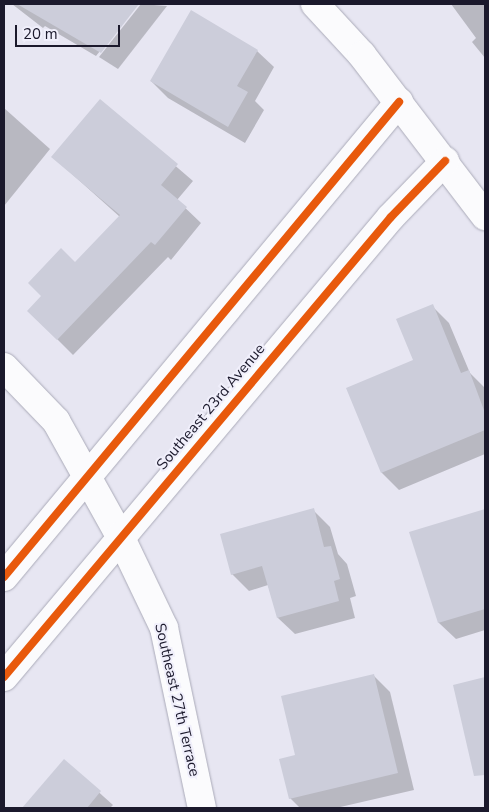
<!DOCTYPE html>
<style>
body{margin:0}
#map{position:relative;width:489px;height:812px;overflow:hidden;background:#e7e6f2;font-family:"Nunito Sans",sans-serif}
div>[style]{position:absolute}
.shadow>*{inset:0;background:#0003}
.building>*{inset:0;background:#cccdda}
.roads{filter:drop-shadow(0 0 1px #aaaab8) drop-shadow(0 0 1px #aaaab8)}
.minor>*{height:28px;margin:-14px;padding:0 14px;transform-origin:14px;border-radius:14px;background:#fbfbfd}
.cycleway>*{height:8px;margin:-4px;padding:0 4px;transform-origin:4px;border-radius:4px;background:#e8590c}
span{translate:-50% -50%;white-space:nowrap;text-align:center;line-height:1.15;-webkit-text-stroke:4px #f0effb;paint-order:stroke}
.street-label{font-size:15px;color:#1b192c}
.frame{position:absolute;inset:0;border:5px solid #1b192c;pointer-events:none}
.scale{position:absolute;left:15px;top:25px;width:105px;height:22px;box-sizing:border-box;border:2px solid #1b192c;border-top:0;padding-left:6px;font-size:15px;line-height:18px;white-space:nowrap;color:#1b192c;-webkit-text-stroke:4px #f0effb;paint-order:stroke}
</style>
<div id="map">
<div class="shadow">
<div style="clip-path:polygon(12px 4px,138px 4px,96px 56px,45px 26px,43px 28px)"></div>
<div style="clip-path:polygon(141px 4px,167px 6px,118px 69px,99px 57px)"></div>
<div style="clip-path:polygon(451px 4px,485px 4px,485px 58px,472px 42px,476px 38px)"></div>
<div style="clip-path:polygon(257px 51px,274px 67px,255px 101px,264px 110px,245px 143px,168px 98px,151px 81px)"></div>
<div style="clip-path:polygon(100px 101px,193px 181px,177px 200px,201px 223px,171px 260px,168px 257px,73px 355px,29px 311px,120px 217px,53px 157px)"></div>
<div style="clip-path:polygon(4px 108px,50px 149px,4px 206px)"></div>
<div style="clip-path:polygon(432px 306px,449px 323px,470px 373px,485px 388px,485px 454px,399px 490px,382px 473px,348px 388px,414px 361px)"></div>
<div style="clip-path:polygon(313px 510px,330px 527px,338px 554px,347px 564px,356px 596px,350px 598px,355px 618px,295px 634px,278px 618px,268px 585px,249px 591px,232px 574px)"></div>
<div style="clip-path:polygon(485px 510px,485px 630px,456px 639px,439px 623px,411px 533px)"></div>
<div style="clip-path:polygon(373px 675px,390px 692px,414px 790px,336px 808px,300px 808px,290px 798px)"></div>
<div style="clip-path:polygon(485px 678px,485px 753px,483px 754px,454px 686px)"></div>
<div style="clip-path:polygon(64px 761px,113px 805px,110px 808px,23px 808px)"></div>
</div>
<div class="building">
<div style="clip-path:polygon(17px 4px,139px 4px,101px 53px)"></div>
<div style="clip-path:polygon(191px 10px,258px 50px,237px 86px,248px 92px,228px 127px,150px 81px)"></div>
<div style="clip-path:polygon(100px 99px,178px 164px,161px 185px,187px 207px,155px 245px,151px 242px,57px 340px,27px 311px,41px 296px,28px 283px,61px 248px,75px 262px,120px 215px,51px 157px)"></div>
<div style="clip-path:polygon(433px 304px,461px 373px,469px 370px,485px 413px,485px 430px,381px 473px,346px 388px,413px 360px,396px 319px)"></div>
<div style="clip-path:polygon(314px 508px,324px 547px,331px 546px,340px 579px,334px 581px,339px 601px,277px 618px,262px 566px,231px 575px,220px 534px)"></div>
<div style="clip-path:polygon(485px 509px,485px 609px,438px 623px,409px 532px)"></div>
<div style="clip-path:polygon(374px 674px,398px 773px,289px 799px,279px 759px,295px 755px,281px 696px)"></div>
<div style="clip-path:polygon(485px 677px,485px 775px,474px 776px,453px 685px)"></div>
<div style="clip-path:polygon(64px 759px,101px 791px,87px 808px,22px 808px)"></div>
</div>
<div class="roads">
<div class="minor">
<div style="left:315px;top:4px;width:69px;rotate:47.3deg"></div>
<div style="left:362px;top:55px;width:203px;rotate:52.6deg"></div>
<div style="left:4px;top:367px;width:75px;rotate:46.1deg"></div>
<div style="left:56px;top:421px;width:132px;rotate:60.9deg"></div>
<div style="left:120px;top:536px;width:102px;rotate:64.4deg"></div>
<div style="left:164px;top:628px;width:184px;rotate:78.1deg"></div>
<div style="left:4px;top:577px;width:618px;rotate:-50.25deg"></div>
<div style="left:4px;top:677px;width:601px;rotate:-49.93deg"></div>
<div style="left:391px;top:217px;width:78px;rotate:-46deg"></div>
</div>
</div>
<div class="cycleway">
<div style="left:4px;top:577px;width:618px;rotate:-50.25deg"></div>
<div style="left:4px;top:677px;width:601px;rotate:-49.93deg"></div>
<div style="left:391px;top:217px;width:78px;rotate:-46deg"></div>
</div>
<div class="street-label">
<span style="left:211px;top:407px;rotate:-50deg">Southeast 23rd Avenue</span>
<span style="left:177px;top:700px;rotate:77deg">Southeast 27th Terrace</span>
</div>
<div class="frame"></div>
<div class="scale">20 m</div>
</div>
